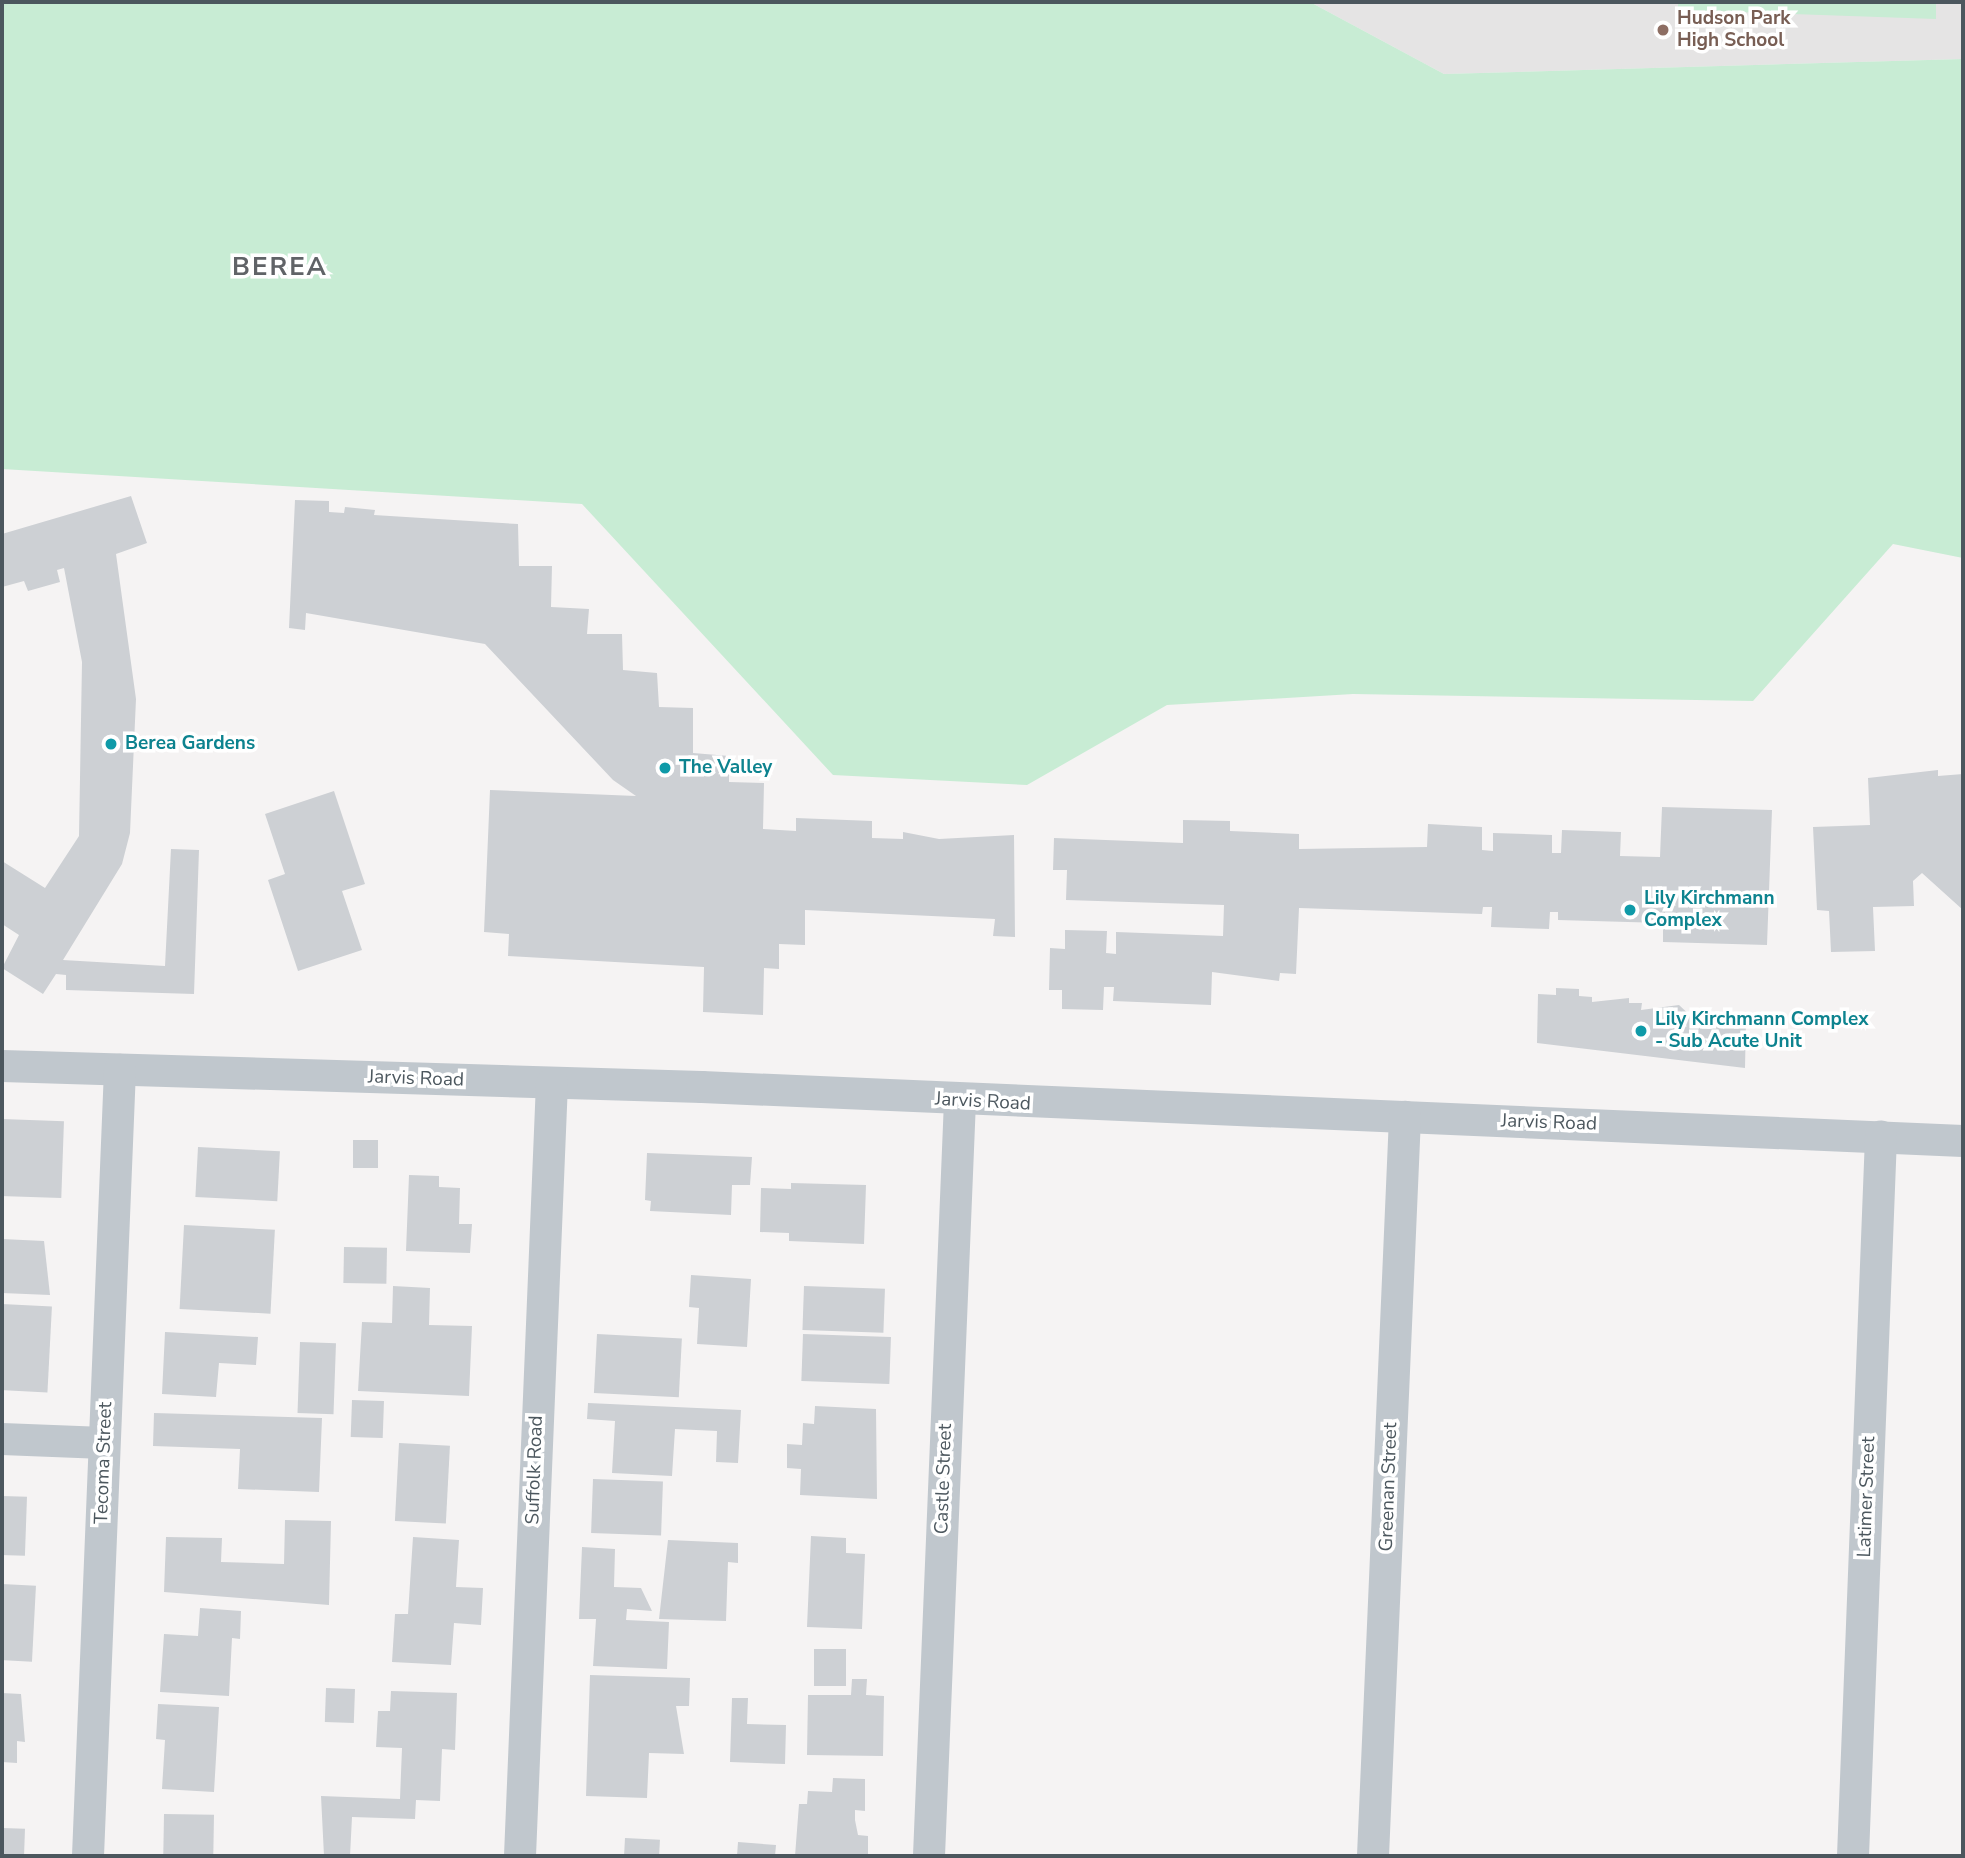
<!DOCTYPE html>
<style>
body{margin:0}
#map{position:relative;width:1965px;height:1858px;overflow:hidden;background:#f5f3f3;font-family:"Nunito Sans",sans-serif}
div>[style]{position:absolute}
.education>*{inset:0;background:#e5e4e4}
.green>*{inset:0;background:#c8ecd4}
.building>*{inset:0;background:#cdd0d4;transform-origin:0 0}
.street>*{height:32px;margin:-16px;padding:0 16px;transform-origin:16px;border-radius:16px;background:#c0c7cd}
.dots>*{width:19px;height:19px;translate:-50% -50%;box-sizing:border-box;border:4px solid #fff;border-radius:50%}
span{translate:-50% -50%;white-space:nowrap;text-align:center;line-height:1.15;-webkit-text-stroke:7px #fff;paint-order:stroke}
.education-label{font-size:19px;color:#785e54;font-weight:700}
.left{translate:0 -50%;text-align:left}
.culture-label{font-size:19px;color:#0d838f;font-weight:700}
.street-label{font-size:19px;color:#4c575e}
.district-label{font-size:26px;color:#606367;font-weight:700;letter-spacing:2px}
.frame{position:absolute;inset:0;border:4px solid #4c575e;pointer-events:none}
</style>
<div id="map">
<div class="education">
<div style="clip-path:polygon(1310px 2px,1963px 2px,1963px 59px,1444px 74px)"></div>
</div>
<div class="green">
<div style="clip-path:polygon(2px 2px,1310px 2px,1444px 74px,1963px 59px,1963px 558px,1893px 544px,1753px 701px,1353px 694px,1167px 705px,1027px 785px,833px 775px,582px 504px,2px 469px)"></div>
<div style="clip-path:polygon(1678px 2px,1936px 2px,1936px 19px,1678px 10px)"></div>
</div>
<div class="building">
<div style="clip-path:polygon(131px 496px,147px 543px,116px 554px,136px 699px,130px 833px,122px 864px,63px 960px,165px 966px,171px 849px,199px 850px,194px 994px,66px 990px,66px 975px,56px 974px,43px 994px,2px 968px,19px 935px,2px 924px,2px 861px,45px 888px,79px 836px,82px 662px,64px 568px,57px 570px,60px 582px,28px 591px,24px 581px,2px 587px,2px 534px)"></div>
<div style="clip-path:polygon(295px 500px,329px 501px,329px 512px,344px 513px,345px 507px,375px 510px,374px 515px,518px 524px,519px 566px,552px 566px,551px 607px,589px 609px,587px 634px,622px 634px,623px 670px,657px 673px,659px 707px,693px 708px,693px 753px,729px 756px,729px 782px,764px 783px,763px 829px,796px 831px,796px 818px,872px 821px,872px 838px,903px 839px,903px 832px,939px 839px,1014px 835px,1015px 937px,993px 936px,995px 919px,805px 910px,805px 945px,779px 944px,779px 969px,764px 968px,763px 1015px,703px 1012px,704px 967px,508px 956px,509px 934px,484px 932px,490px 790px,636px 796px,613px 780px,485px 644px,306px 613px,305px 630px,289px 628px)"></div>
<div style="clip-path:polygon(1938px 770px,1938px 776px,1963px 774px,1963px 910px,1922px 873px,1913px 881px,1914px 906px,1873px 907px,1875px 951px,1831px 952px,1829px 911px,1817px 910px,1813px 827px,1870px 825px,1868px 778px)"></div>
<div style="clip-path:polygon(334px 791px,365px 884px,342px 891px,362px 950px,298px 971px,268px 880px,285px 874px,265px 814px)"></div>
<div style="clip-path:polygon(1662px 807px,1772px 810px,1767px 945px,1663px 942px,1663px 923px,1558px 920px,1558px 912px,1550px 912px,1549px 929px,1491px 927px,1492px 907px,1483px 907px,1482px 914px,1299px 908px,1296px 974px,1280px 973px,1279px 981px,1212px 972px,1211px 1005px,1113px 1001px,1114px 987px,1104px 987px,1103px 1010px,1062px 1009px,1062px 990px,1049px 990px,1050px 948px,1065px 949px,1065px 930px,1107px 931px,1106px 953px,1116px 954px,1116px 932px,1223px 936px,1224px 905px,1066px 900px,1067px 870px,1053px 870px,1054px 838px,1183px 843px,1183px 820px,1230px 821px,1230px 831px,1299px 834px,1299px 849px,1427px 847px,1428px 824px,1482px 827px,1482px 850px,1493px 851px,1493px 833px,1552px 835px,1552px 853px,1561px 853px,1562px 830px,1621px 832px,1620px 856px,1660px 857px)"></div>
<div style="clip-path:polygon(1556px 988px,1579px 989px,1579px 996px,1592px 997px,1592px 1002px,1629px 998px,1629px 1003px,1642px 1003px,1641px 1010px,1679px 1005px,1693px 1018px,1729px 1013px,1729px 1019px,1746px 1019px,1745px 1068px,1537px 1043px,1538px 994px,1556px 995px)"></div>
<div style="left:2px;top:1119px;width:62px;height:77px;rotate:2deg"></div>
<div style="left:353px;top:1140px;width:25px;height:28px"></div>
<div style="left:198px;top:1147px;width:82px;height:50px;rotate:3deg"></div>
<div style="clip-path:polygon(647px 1153px,752px 1157px,750px 1185px,732px 1185px,731px 1215px,650px 1211px,651px 1201px,645px 1200px)"></div>
<div style="clip-path:polygon(409px 1175px,439px 1176px,439px 1187px,460px 1188px,459px 1224px,472px 1224px,470px 1253px,406px 1251px)"></div>
<div style="clip-path:polygon(791px 1183px,866px 1185px,864px 1244px,789px 1241px,789px 1233px,760px 1232px,761px 1188px,791px 1189px)"></div>
<div style="left:184px;top:1225px;width:91px;height:84px;rotate:3deg"></div>
<div style="clip-path:polygon(2px 1239px,44px 1241px,50px 1295px,2px 1293px)"></div>
<div style="left:344px;top:1247px;width:43px;height:36px;rotate:1deg"></div>
<div style="clip-path:polygon(691px 1275px,751px 1279px,747px 1347px,697px 1344px,699px 1308px,689px 1307px)"></div>
<div style="clip-path:polygon(393px 1286px,430px 1288px,429px 1325px,472px 1326px,469px 1396px,358px 1391px,362px 1322px,392px 1323px)"></div>
<div style="left:804px;top:1286px;width:81px;height:44px;rotate:2deg"></div>
<div style="left:2px;top:1304px;width:50px;height:86px;rotate:3deg"></div>
<div style="clip-path:polygon(165px 1332px,258px 1337px,256px 1365px,219px 1363px,216px 1397px,162px 1394px)"></div>
<div style="left:597px;top:1334px;width:85px;height:59px;rotate:3deg"></div>
<div style="left:803px;top:1334px;width:88px;height:47px;rotate:2deg"></div>
<div style="left:300px;top:1342px;width:36px;height:71px;rotate:2deg"></div>
<div style="left:352px;top:1400px;width:32px;height:37px;rotate:2deg"></div>
<div style="clip-path:polygon(588px 1403px,741px 1410px,738px 1463px,716px 1462px,717px 1431px,675px 1429px,672px 1476px,612px 1473px,615px 1421px,587px 1419px)"></div>
<div style="clip-path:polygon(815px 1406px,876px 1409px,877px 1499px,800px 1495px,801px 1469px,787px 1468px,787px 1444px,802px 1445px,803px 1423px,814px 1424px)"></div>
<div style="clip-path:polygon(154px 1413px,322px 1418px,319px 1492px,238px 1489px,240px 1449px,153px 1446px)"></div>
<div style="left:399px;top:1443px;width:51px;height:78px;rotate:3deg"></div>
<div style="left:593px;top:1479px;width:70px;height:54px;rotate:2deg"></div>
<div style="left:2px;top:1496px;width:25px;height:59px;rotate:2deg"></div>
<div style="clip-path:polygon(285px 1520px,331px 1521px,329px 1605px,164px 1592px,166px 1537px,222px 1538px,221px 1562px,284px 1564px)"></div>
<div style="clip-path:polygon(811px 1536px,846px 1538px,846px 1553px,865px 1554px,862px 1629px,807px 1627px)"></div>
<div style="clip-path:polygon(413px 1537px,459px 1540px,456px 1587px,483px 1588px,481px 1625px,454px 1623px,451px 1665px,392px 1662px,395px 1614px,408px 1614px)"></div>
<div style="clip-path:polygon(668px 1540px,738px 1543px,738px 1563px,728px 1562px,726px 1621px,659px 1619px)"></div>
<div style="clip-path:polygon(582px 1547px,615px 1549px,614px 1587px,641px 1588px,652px 1611px,627px 1609px,626px 1620px,669px 1622px,667px 1669px,593px 1666px,596px 1619px,579px 1619px)"></div>
<div style="left:2px;top:1584px;width:34px;height:76px;rotate:3deg"></div>
<div style="clip-path:polygon(200px 1608px,241px 1611px,240px 1639px,232px 1638px,229px 1696px,160px 1692px,164px 1634px,198px 1636px)"></div>
<div style="left:814px;top:1649px;width:32px;height:37px"></div>
<div style="clip-path:polygon(590px 1675px,690px 1678px,689px 1706px,676px 1706px,684px 1754px,649px 1753px,647px 1798px,586px 1796px)"></div>
<div style="clip-path:polygon(852px 1679px,867px 1679px,866px 1695px,884px 1696px,883px 1756px,807px 1755px,808px 1695px,851px 1695px)"></div>
<div style="left:326px;top:1688px;width:29px;height:34px;rotate:2deg"></div>
<div style="clip-path:polygon(391px 1691px,457px 1693px,455px 1750px,442px 1749px,440px 1801px,416px 1800px,415px 1819px,352px 1817px,350px 1856px,324px 1856px,321px 1796px,400px 1799px,402px 1748px,376px 1747px,378px 1711px,390px 1711px)"></div>
<div style="clip-path:polygon(2px 1693px,21px 1694px,25px 1742px,17px 1741px,17px 1763px,2px 1762px)"></div>
<div style="clip-path:polygon(732px 1698px,748px 1698px,747px 1724px,786px 1725px,785px 1764px,730px 1762px)"></div>
<div style="clip-path:polygon(158px 1704px,219px 1707px,214px 1792px,162px 1789px,165px 1740px,156px 1739px)"></div>
<div style="clip-path:polygon(833px 1778px,865px 1779px,865px 1811px,855px 1810px,855px 1820px,858px 1835px,868px 1836px,868px 1856px,795px 1856px,799px 1804px,807px 1804px,808px 1791px,832px 1792px)"></div>
<div style="left:164px;top:1814px;width:50px;height:42px;rotate:1deg"></div>
<div style="left:2px;top:1828px;width:23px;height:28px;rotate:2deg"></div>
<div style="left:625px;top:1838px;width:35px;height:18px;rotate:3deg"></div>
<div style="clip-path:polygon(738px 1842px,776px 1845px,775px 1856px,737px 1856px)"></div>
</div>
<div class="street">
<div style="left:2px;top:1066px;width:700px;rotate:1.72deg"></div>
<div style="left:702px;top:1087px;width:1262px;rotate:2.45deg"></div>
<div style="left:2px;top:1439px;width:102px;rotate:2.2deg"></div>
<div style="left:88px;top:1856px;width:787px;rotate:-87.67deg"></div>
<div style="left:520px;top:1856px;width:773px;rotate:-87.63deg"></div>
<div style="left:929px;top:1856px;width:756px;rotate:-87.65deg"></div>
<div style="left:1373px;top:1856px;width:740px;rotate:-87.52deg"></div>
<div style="left:1853px;top:1856px;width:720px;rotate:-87.77deg"></div>
</div>
<div class="dots">
<div style="left:1663px;top:30px;background:#8d6e63"></div>
<div style="left:111px;top:744px;background:#0f9aa8"></div>
<div style="left:665px;top:768px;background:#0f9aa8"></div>
<div style="left:1630px;top:910px;background:#0f9aa8"></div>
<div style="left:1641px;top:1031px;background:#0f9aa8"></div>
</div>
<div class="education-label">
<span class="left" style="left:1677px;top:30px">Hudson Park<br>High School</span>
</div>
<div class="culture-label">
<span class="left" style="left:125px;top:744px">Berea Gardens</span>
<span class="left" style="left:679px;top:768px">The Valley</span>
<span class="left" style="left:1644px;top:910px">Lily Kirchmann<br>Complex</span>
<span class="left" style="left:1655px;top:1031px">Lily Kirchmann Complex<br>- Sub Acute Unit</span>
</div>
<div class="street-label">
<span style="left:416px;top:1079px;rotate:2deg">Jarvis Road</span>
<span style="left:983px;top:1102px;rotate:3deg">Jarvis Road</span>
<span style="left:1549px;top:1123px;rotate:2deg">Jarvis Road</span>
<span style="left:104px;top:1463px;rotate:-88deg">Tecoma Street</span>
<span style="left:535px;top:1470px;rotate:-88deg">Suffolk Road</span>
<span style="left:944px;top:1479px;rotate:-88deg">Castle Street</span>
<span style="left:1389px;top:1487px;rotate:-88deg">Greenan Street</span>
<span style="left:1867px;top:1497px;rotate:-88deg">Latimer Street</span>
</div>
<div class="district-label">
<span style="left:280px;top:267px">BEREA</span>
</div>
<div class="frame"></div>
</div>
